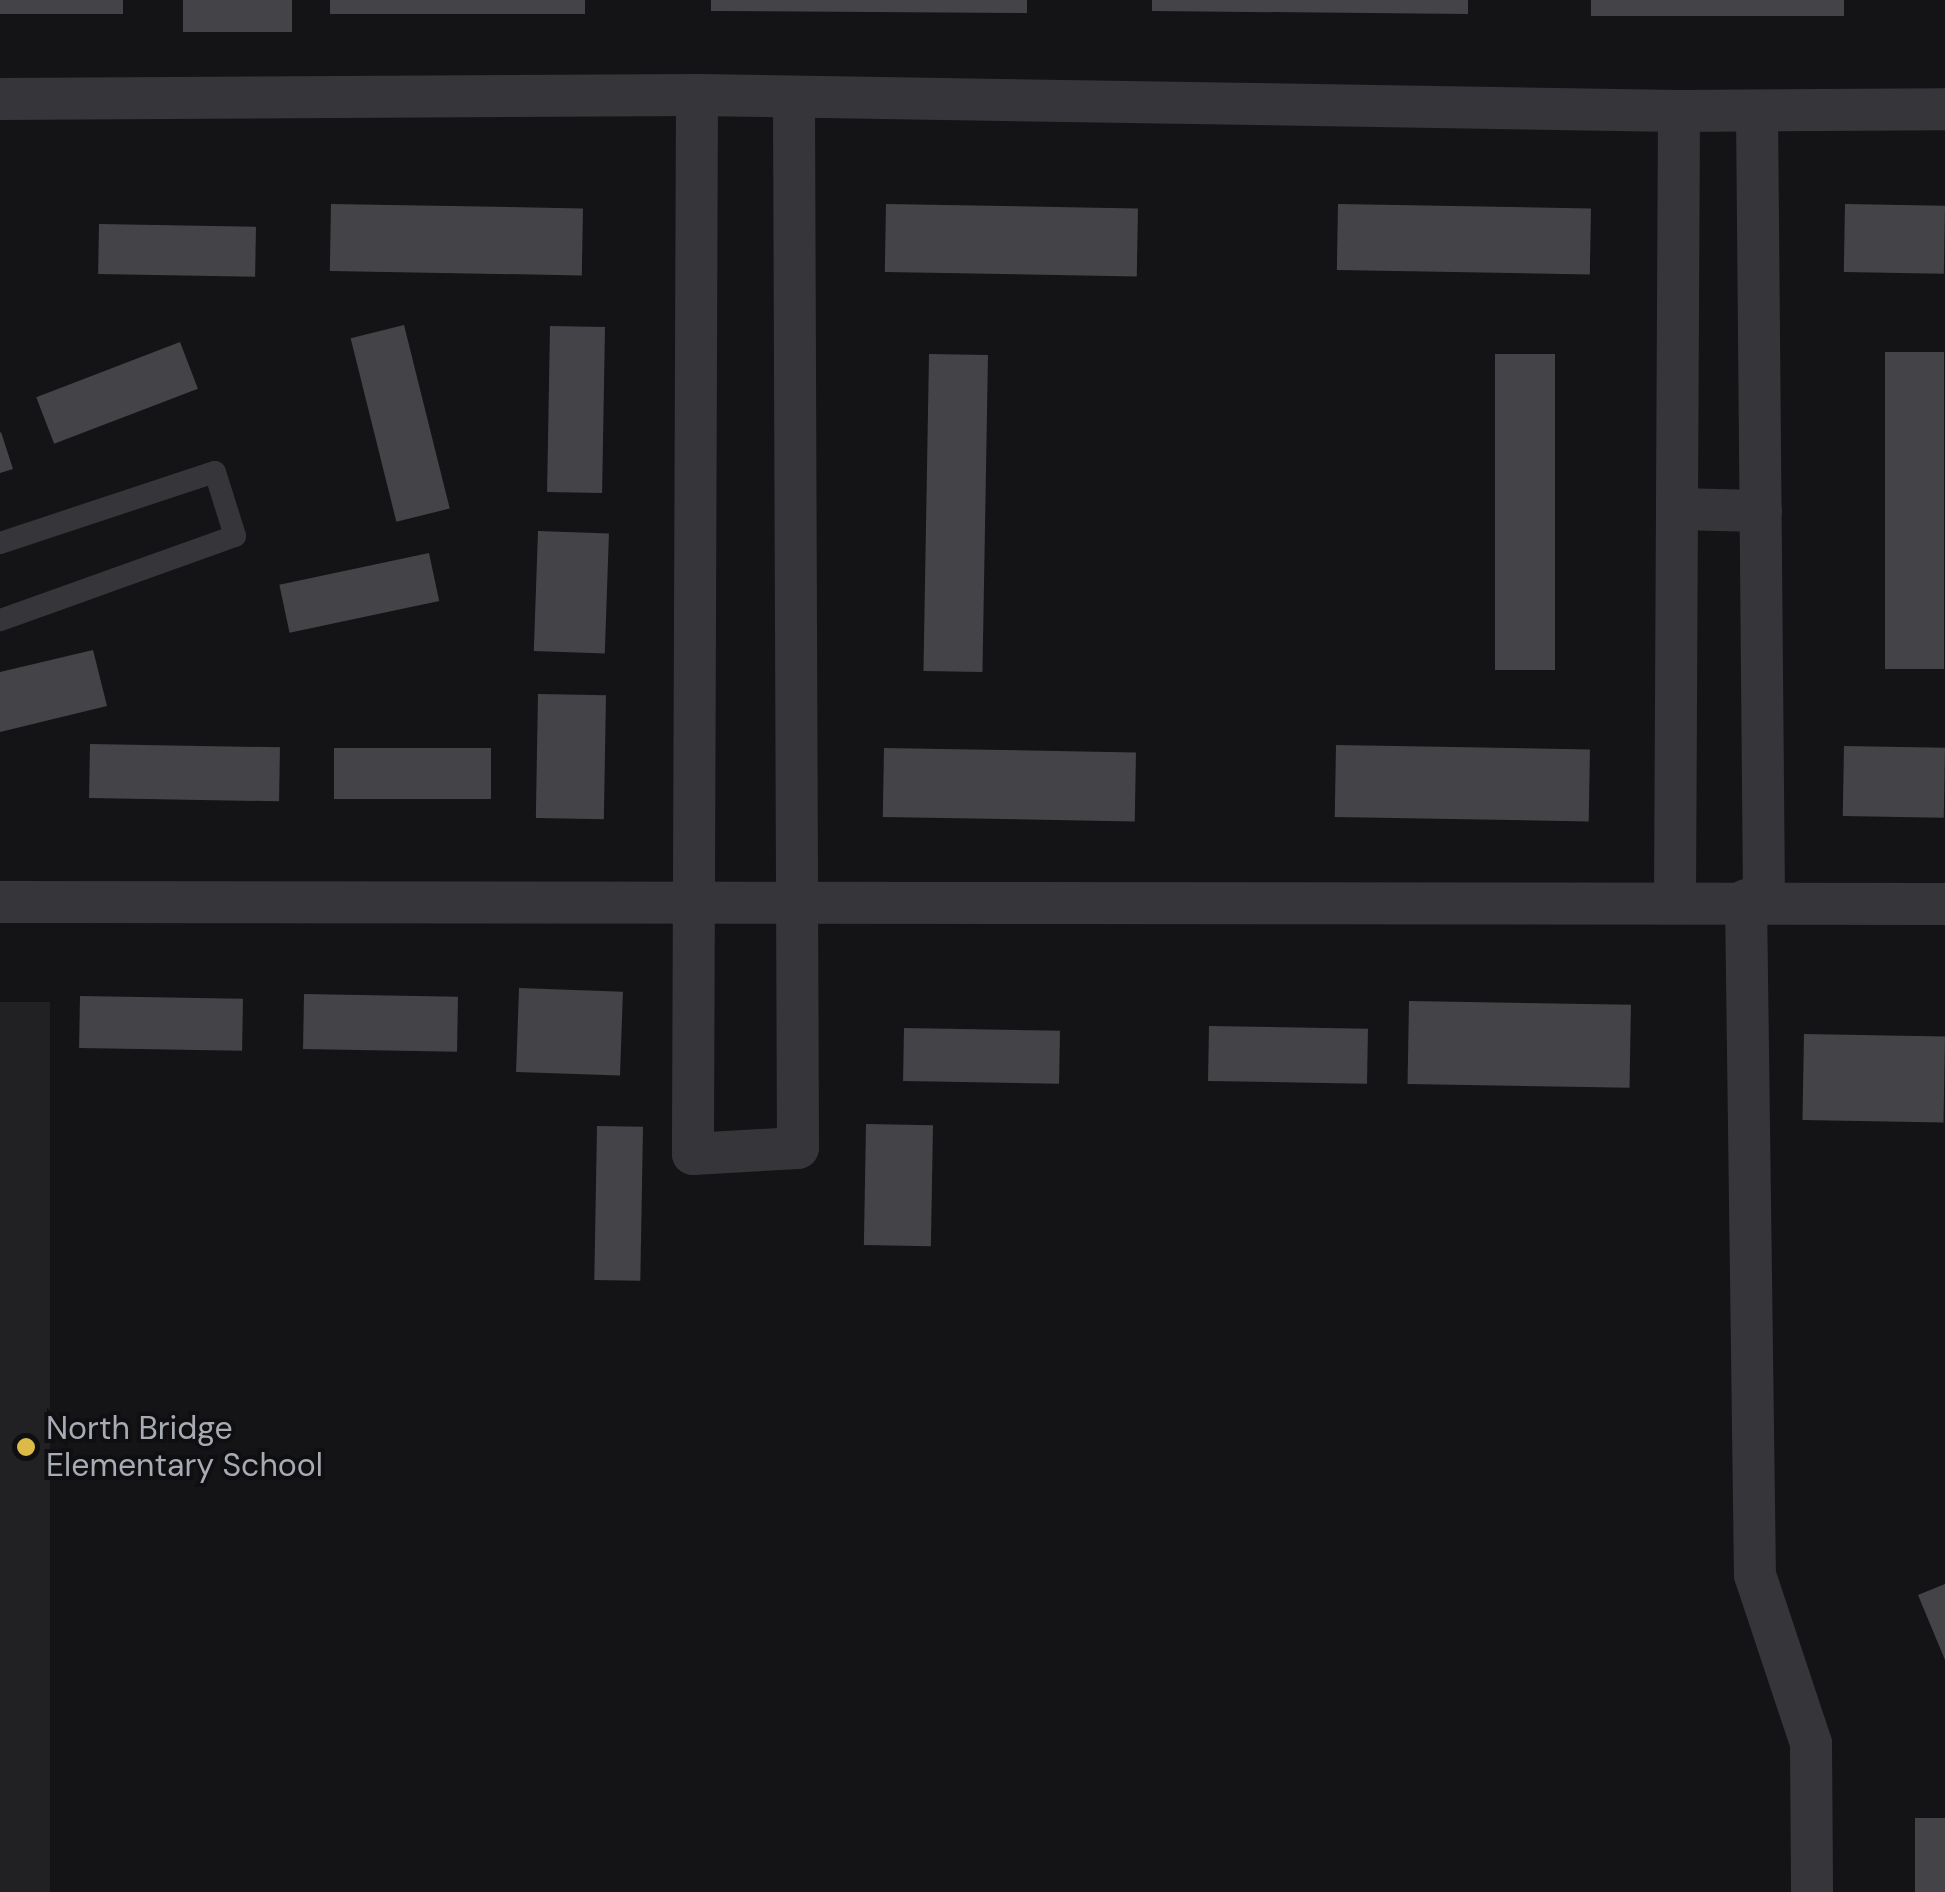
<!DOCTYPE html>
<style>
body{margin:0}
#map{position:relative;width:1945px;height:1892px;overflow:hidden;background:#141416;font-family:"DM Sans",sans-serif}
div>[style]{position:absolute}
.built>*{inset:0;background:#212023;transform-origin:0 0}
.building>*{inset:0;background:#444448;transform-origin:0 0}
.lane>*{height:22px;margin:-11px;padding:0 11px;transform-origin:11px;border-radius:11px;background:#36363a}
.street>*{height:42px;margin:-21px;padding:0 21px;transform-origin:21px;border-radius:21px;background:#36363a}
.dots>*{width:28px;height:28px;translate:-50% -50%;box-sizing:border-box;border:5px solid #0f0f11;border-radius:50%}
span{translate:-50% -50%;white-space:nowrap;text-align:center;line-height:1.15;-webkit-text-stroke:8px #0f0f11;paint-order:stroke}
.poi-label{font-size:32px;color:#a8aab4}
.left{translate:0 -50%;text-align:left}
</style>
<div id="map">
<div class="built">
<div style="left:0;top:1002px;width:50px;height:890px"></div>
</div>
<div class="building">
<div style="left:0;top:0;width:123px;height:14px"></div>
<div style="left:183px;top:0;width:109px;height:32px"></div>
<div style="left:330px;top:0;width:255px;height:14px"></div>
<div style="clip-path:polygon(711px 0,1027px 0,1027px 13px,711px 11px)"></div>
<div style="clip-path:polygon(1152px 0,1468px 0,1468px 14px,1152px 11px)"></div>
<div style="left:1591px;top:0;width:253px;height:16px"></div>
<div style="left:331px;top:204px;width:252px;height:67px;rotate:1deg"></div>
<div style="left:886px;top:204px;width:252px;height:68px;rotate:1deg"></div>
<div style="left:1338px;top:204px;width:253px;height:66px;rotate:1deg"></div>
<div style="left:1845px;top:204px;width:100px;height:68px;rotate:1deg"></div>
<div style="left:99px;top:224px;width:157px;height:50px;rotate:1deg"></div>
<div style="left:404px;top:325px;width:189px;height:55px;rotate:76deg"></div>
<div style="left:550px;top:326px;width:55px;height:166px;rotate:1deg"></div>
<div style="left:180px;top:342px;width:50px;height:154px;rotate:69deg"></div>
<div style="left:1885px;top:352px;width:59px;height:317px"></div>
<div style="left:929px;top:354px;width:59px;height:317px;rotate:1deg"></div>
<div style="left:1495px;top:354px;width:60px;height:316px"></div>
<div style="clip-path:polygon(1px 432px,13px 469px,0 473px,0 433px)"></div>
<div style="left:538px;top:531px;width:71px;height:120px;rotate:2deg"></div>
<div style="left:429px;top:553px;width:49px;height:153px;rotate:78deg"></div>
<div style="clip-path:polygon(93px 650px,107px 706px,0 732px,0 672px)"></div>
<div style="left:538px;top:694px;width:68px;height:124px;rotate:1deg"></div>
<div style="left:90px;top:744px;width:190px;height:54px;rotate:1deg"></div>
<div style="left:1336px;top:745px;width:254px;height:72px;rotate:1deg"></div>
<div style="left:1844px;top:746px;width:101px;height:70px;rotate:1deg"></div>
<div style="left:491px;top:748px;width:51px;height:157px;rotate:90deg"></div>
<div style="left:884px;top:748px;width:252px;height:69px;rotate:1deg"></div>
<div style="left:519px;top:988px;width:104px;height:84px;rotate:2deg"></div>
<div style="left:304px;top:994px;width:154px;height:55px;rotate:1deg"></div>
<div style="left:80px;top:996px;width:163px;height:52px;rotate:1deg"></div>
<div style="left:1409px;top:1001px;width:222px;height:83px;rotate:1deg"></div>
<div style="left:1209px;top:1026px;width:159px;height:55px;rotate:1deg"></div>
<div style="left:904px;top:1028px;width:156px;height:53px;rotate:1deg"></div>
<div style="left:1804px;top:1034px;width:141px;height:86px;rotate:1deg"></div>
<div style="left:866px;top:1124px;width:67px;height:121px;rotate:1deg"></div>
<div style="left:597px;top:1126px;width:46px;height:154px;rotate:1deg"></div>
<div style="clip-path:polygon(1945px 1584px,1945px 1660px,1918px 1595px)"></div>
<div style="left:1915px;top:1818px;width:30px;height:74px"></div>
</div>
<div class="lane">
<div style="left:0;top:543px;width:226px;rotate:-18.3deg"></div>
<div style="left:215px;top:472px;width:67px;rotate:72.6deg"></div>
<div style="left:235px;top:536px;width:250px;rotate:160.3deg"></div>
</div>
<div class="street">
<div style="left:697px;top:95px;width:1059px;rotate:90.22deg"></div>
<div style="left:693px;top:1154px;width:105px;rotate:-3.3deg"></div>
<div style="left:798px;top:1148px;width:1051px;rotate:-90.22deg"></div>
<div style="left:0;top:99px;width:697px;rotate:-0.33deg"></div>
<div style="left:697px;top:95px;width:982px;rotate:0.93deg"></div>
<div style="left:1679px;top:111px;width:266px;rotate:-0.4deg"></div>
<div style="left:1757px;top:111px;width:789px;rotate:89.49deg"></div>
<div style="left:1677px;top:509px;width:84px;rotate:1.4deg"></div>
<div style="left:1675px;top:900px;width:789px;rotate:-89.71deg"></div>
<div style="left:1746px;top:900px;width:675px;rotate:89.24deg"></div>
<div style="left:1755px;top:1575px;width:177px;rotate:71.6deg"></div>
<div style="left:1811px;top:1743px;width:149px;rotate:89.6deg"></div>
<div style="left:0;top:902px;width:1945px;rotate:0.06deg"></div>
</div>
<div class="dots">
<div style="left:26px;top:1447px;background:#dbba47"></div>
</div>
<div class="poi-label">
<span class="left" style="left:46px;top:1447px">North Bridge<br>Elementary School</span>
</div>
</div>
